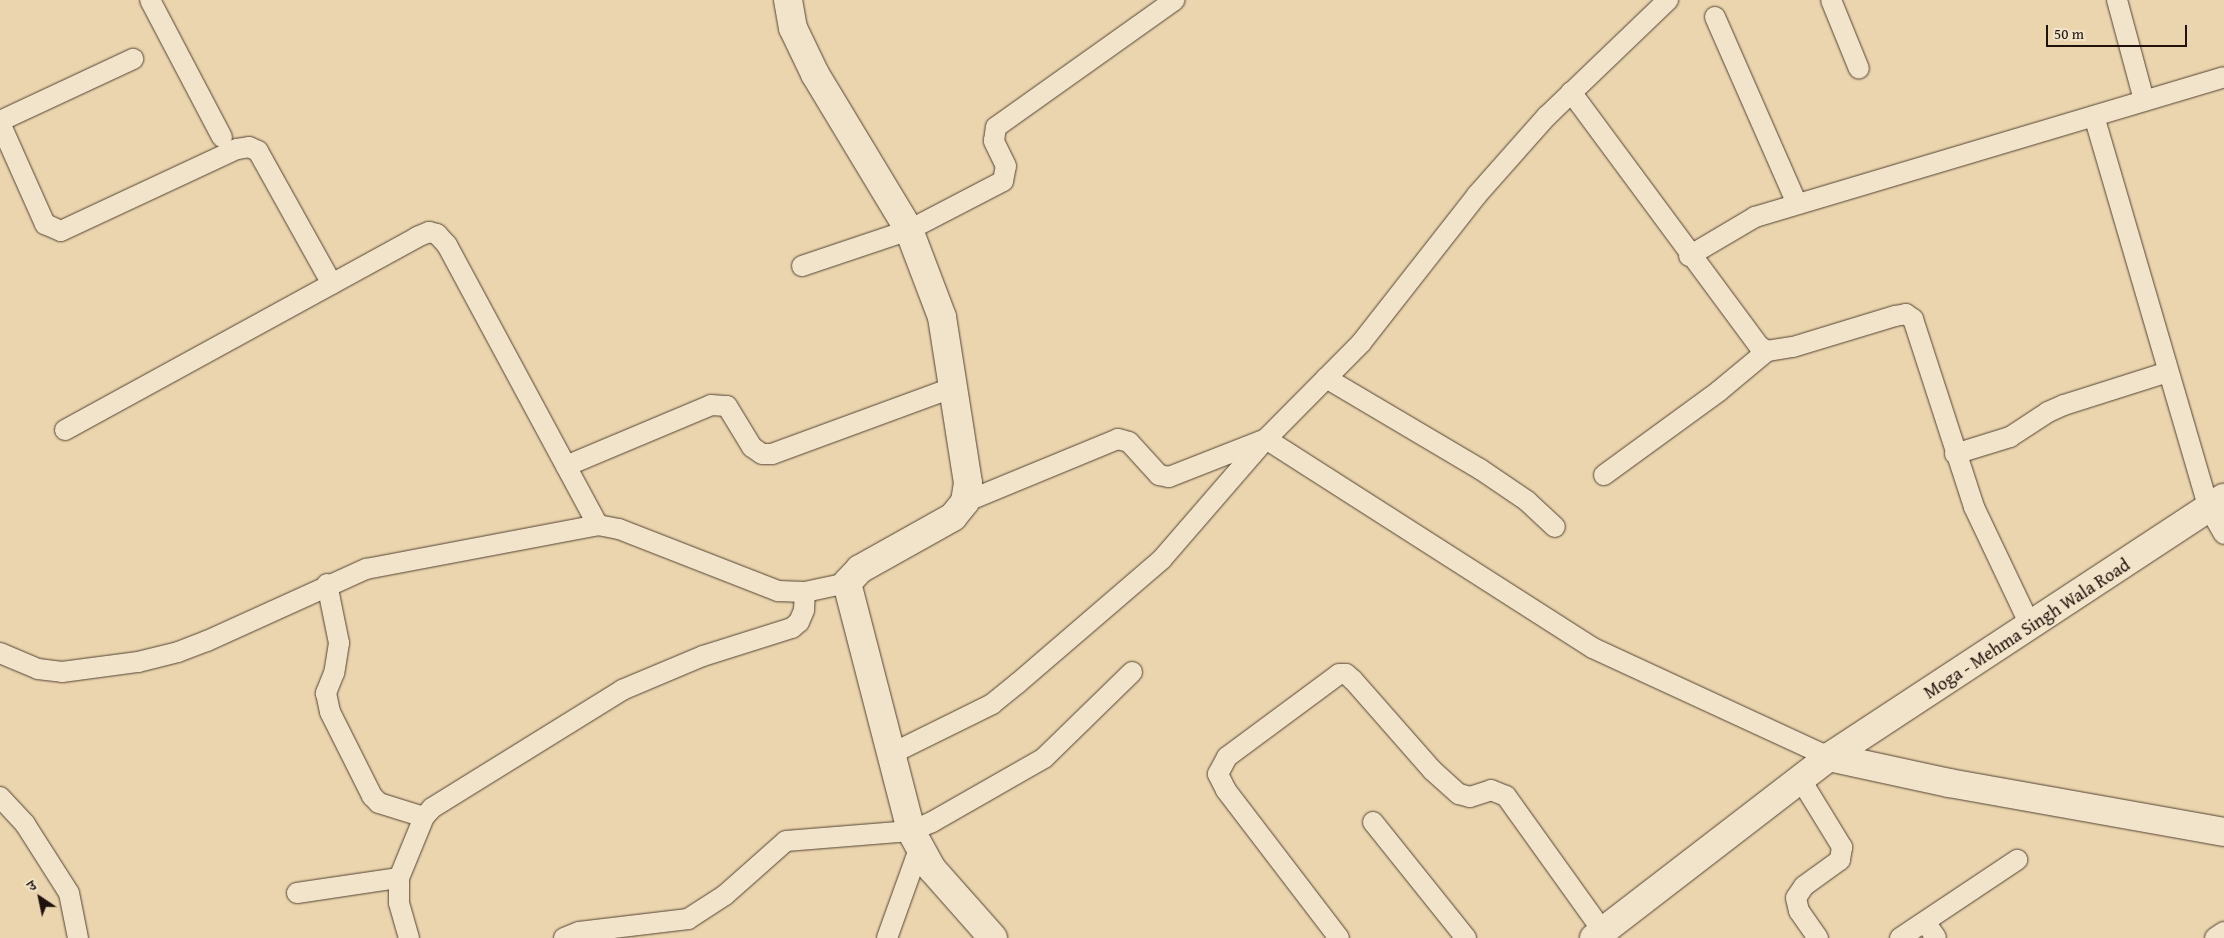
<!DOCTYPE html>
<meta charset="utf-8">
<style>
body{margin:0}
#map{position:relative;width:2224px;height:938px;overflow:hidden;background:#ebd5ae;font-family:"Gentium Book Plus","Noto Serif Devanagari",serif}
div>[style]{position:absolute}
.roads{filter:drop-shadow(0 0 1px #534334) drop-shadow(0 0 1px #534334)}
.street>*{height:20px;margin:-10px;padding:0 10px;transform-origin:10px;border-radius:10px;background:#f2e4ca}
.secondary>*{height:28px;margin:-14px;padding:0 14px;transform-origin:14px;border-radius:14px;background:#f2e4ca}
span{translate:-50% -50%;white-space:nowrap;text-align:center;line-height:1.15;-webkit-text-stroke:4px #f2e4ca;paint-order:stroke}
.street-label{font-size:18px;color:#20120b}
.north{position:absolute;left:15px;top:873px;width:50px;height:50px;-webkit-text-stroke:4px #f2e4ca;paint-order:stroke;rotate:326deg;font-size:14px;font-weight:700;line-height:20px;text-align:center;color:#20120b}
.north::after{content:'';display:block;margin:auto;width:18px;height:22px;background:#20120b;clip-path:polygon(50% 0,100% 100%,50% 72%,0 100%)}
.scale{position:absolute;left:2046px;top:25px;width:141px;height:22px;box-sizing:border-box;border:2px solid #20120b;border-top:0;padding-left:6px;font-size:15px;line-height:18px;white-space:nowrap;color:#20120b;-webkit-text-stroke:4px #f2e4ca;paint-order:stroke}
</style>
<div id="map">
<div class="roads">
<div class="street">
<div style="left:150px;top:0;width:155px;rotate:62.3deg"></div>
<div style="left:1831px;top:0;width:74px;rotate:67.9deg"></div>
<div style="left:2117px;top:0;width:104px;rotate:74.9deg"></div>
<div style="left:1715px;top:17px;width:204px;rotate:66.3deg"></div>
<div style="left:1571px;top:92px;width:316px;rotate:53.5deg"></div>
<div style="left:1759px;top:346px;width:9px;rotate:32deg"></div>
<div style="left:1767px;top:351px;width:26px;rotate:-9deg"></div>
<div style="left:1793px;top:347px;width:107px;rotate:-16.9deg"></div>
<div style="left:1895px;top:316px;width:11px;rotate:-10deg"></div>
<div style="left:1906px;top:314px;width:9px;rotate:36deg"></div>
<div style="left:1913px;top:319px;width:198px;rotate:72deg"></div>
<div style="left:1974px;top:507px;width:133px;rotate:64.6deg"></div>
<div style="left:2094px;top:116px;width:409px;rotate:73.7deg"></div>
<div style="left:2209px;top:508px;width:30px;rotate:60deg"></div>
<div style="left:0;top:121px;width:147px;rotate:-25deg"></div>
<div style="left:0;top:123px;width:111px;rotate:66deg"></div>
<div style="left:45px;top:224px;width:17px;rotate:24deg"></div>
<div style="left:61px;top:231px;width:194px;rotate:-25deg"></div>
<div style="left:237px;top:149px;width:12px;rotate:-9deg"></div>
<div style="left:249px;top:147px;width:10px;rotate:24deg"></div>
<div style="left:258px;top:151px;width:152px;rotate:60.9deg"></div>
<div style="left:1689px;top:256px;width:77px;rotate:-30.6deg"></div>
<div style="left:1755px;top:217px;width:489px;rotate:-16.6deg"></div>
<div style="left:802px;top:266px;width:113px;rotate:-18.6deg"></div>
<div style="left:909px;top:230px;width:106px;rotate:-27.5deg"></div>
<div style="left:1003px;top:181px;width:15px;rotate:-79deg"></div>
<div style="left:1006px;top:166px;width:28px;rotate:-116deg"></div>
<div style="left:994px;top:141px;width:14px;rotate:-82deg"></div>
<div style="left:996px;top:127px;width:219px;rotate:-35.4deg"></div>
<div style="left:1326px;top:378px;width:179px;rotate:30.6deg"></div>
<div style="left:1480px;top:469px;width:57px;rotate:34.2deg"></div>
<div style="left:1527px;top:501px;width:38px;rotate:43deg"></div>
<div style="left:65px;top:430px;width:401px;rotate:-28.7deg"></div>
<div style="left:417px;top:237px;width:13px;rotate:-23deg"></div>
<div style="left:429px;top:232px;width:8px;rotate:14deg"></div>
<div style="left:437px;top:234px;width:15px;rotate:48deg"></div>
<div style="left:447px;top:245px;width:318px;rotate:61.7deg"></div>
<div style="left:1955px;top:454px;width:58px;rotate:-17.2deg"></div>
<div style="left:2010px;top:437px;width:45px;rotate:-33.3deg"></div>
<div style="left:2048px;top:412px;width:17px;rotate:-24deg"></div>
<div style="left:2064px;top:405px;width:109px;rotate:-17.6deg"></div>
<div style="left:566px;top:466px;width:157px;rotate:-22.8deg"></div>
<div style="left:711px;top:405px;width:16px;rotate:4deg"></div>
<div style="left:727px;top:406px;width:48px;rotate:58.6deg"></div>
<div style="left:752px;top:447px;width:12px;rotate:35deg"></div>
<div style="left:762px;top:454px;width:10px"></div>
<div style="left:772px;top:454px;width:194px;rotate:-20.2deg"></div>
<div style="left:1604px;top:475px;width:142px;rotate:-36.1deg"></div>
<div style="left:1719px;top:391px;width:62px;rotate:-39.8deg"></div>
<div style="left:965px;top:502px;width:165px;rotate:-22.4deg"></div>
<div style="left:1118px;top:439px;width:11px;rotate:15deg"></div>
<div style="left:1129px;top:442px;width:45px;rotate:47.7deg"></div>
<div style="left:1159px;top:475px;width:10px;rotate:11deg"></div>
<div style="left:1169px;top:477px;width:104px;rotate:-21.4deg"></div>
<div style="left:1266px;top:439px;width:135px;rotate:-45.3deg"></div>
<div style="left:1361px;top:343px;width:188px;rotate:-51.9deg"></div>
<div style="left:1477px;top:195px;width:106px;rotate:-48.5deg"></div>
<div style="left:1547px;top:116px;width:168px;rotate:-43.8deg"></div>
<div style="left:327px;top:584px;width:60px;rotate:78.5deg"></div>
<div style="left:339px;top:643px;width:30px;rotate:99deg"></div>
<div style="left:334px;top:673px;width:22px;rotate:112deg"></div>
<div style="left:326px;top:693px;width:19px;rotate:78deg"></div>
<div style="left:330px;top:712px;width:94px;rotate:63.4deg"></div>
<div style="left:372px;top:796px;width:10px;rotate:45deg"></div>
<div style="left:379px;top:803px;width:47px;rotate:17.3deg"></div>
<div style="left:0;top:653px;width:41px;rotate:22.8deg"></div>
<div style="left:38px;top:669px;width:24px;rotate:7deg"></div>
<div style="left:62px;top:672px;width:77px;rotate:-7.5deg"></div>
<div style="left:138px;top:662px;width:41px;rotate:-14deg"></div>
<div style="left:178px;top:652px;width:31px;rotate:-21deg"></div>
<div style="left:207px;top:641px;width:175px;rotate:-24.4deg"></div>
<div style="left:366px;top:569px;width:236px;rotate:-10.7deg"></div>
<div style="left:598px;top:525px;width:21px;rotate:11deg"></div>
<div style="left:619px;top:529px;width:171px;rotate:21.3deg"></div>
<div style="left:778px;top:591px;width:27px;rotate:2deg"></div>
<div style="left:805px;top:592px;width:43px;rotate:-12.1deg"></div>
<div style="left:891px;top:754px;width:113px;rotate:-26.3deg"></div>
<div style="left:992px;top:704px;width:33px;rotate:-39deg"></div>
<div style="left:1018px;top:683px;width:190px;rotate:-40.7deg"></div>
<div style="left:1162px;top:559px;width:159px;rotate:-49.1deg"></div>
<div style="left:1266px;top:439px;width:388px;rotate:32.6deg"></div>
<div style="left:1593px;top:648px;width:260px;rotate:24.8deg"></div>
<div style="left:1801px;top:780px;width:79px;rotate:58.5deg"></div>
<div style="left:1842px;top:847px;width:13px;rotate:99deg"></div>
<div style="left:1840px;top:860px;width:44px;rotate:144.2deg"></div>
<div style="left:1804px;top:886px;width:14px;rotate:124deg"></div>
<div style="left:1796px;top:898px;width:13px;rotate:77deg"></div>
<div style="left:1799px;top:911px;width:33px;rotate:55deg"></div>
<div style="left:0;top:797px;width:37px;rotate:47deg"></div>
<div style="left:25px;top:824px;width:82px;rotate:57.5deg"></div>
<div style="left:69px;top:893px;width:46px;rotate:78.7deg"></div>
<div style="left:1373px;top:822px;width:149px;rotate:51.3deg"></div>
<div style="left:297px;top:893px;width:103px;rotate:-8.4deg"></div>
<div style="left:1925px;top:922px;width:19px;rotate:55deg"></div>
<div style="left:409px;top:938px;width:37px;rotate:-106deg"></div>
<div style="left:399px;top:902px;width:24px;rotate:-90deg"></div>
<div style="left:399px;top:878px;width:66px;rotate:-67.7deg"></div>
<div style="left:424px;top:817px;width:12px;rotate:-48deg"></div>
<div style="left:432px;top:808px;width:224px;rotate:-31.8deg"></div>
<div style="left:622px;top:690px;width:88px;rotate:-22.8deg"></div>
<div style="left:703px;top:656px;width:93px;rotate:-17.5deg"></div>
<div style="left:792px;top:628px;width:9px;rotate:-41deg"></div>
<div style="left:799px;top:622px;width:13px;rotate:-67deg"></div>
<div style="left:804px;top:610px;width:18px;rotate:-87deg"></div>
<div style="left:564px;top:938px;width:16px;rotate:-22deg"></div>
<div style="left:579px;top:932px;width:110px;rotate:-6.8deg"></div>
<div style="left:688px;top:919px;width:44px;rotate:-33deg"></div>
<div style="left:725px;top:895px;width:81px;rotate:-41.5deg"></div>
<div style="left:786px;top:841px;width:125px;rotate:-4.6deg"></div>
<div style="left:911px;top:831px;width:23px;rotate:-23deg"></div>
<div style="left:932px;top:822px;width:129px;rotate:-29.7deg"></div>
<div style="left:1044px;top:758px;width:123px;rotate:-44.3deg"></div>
<div style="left:887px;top:938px;width:95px;rotate:-70.2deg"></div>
<div style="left:1339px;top:938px;width:186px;rotate:-127.4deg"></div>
<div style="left:1226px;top:790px;width:18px;rotate:-117deg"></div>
<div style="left:1218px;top:774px;width:19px;rotate:-62deg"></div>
<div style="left:1227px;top:757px;width:139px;rotate:-36.5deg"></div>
<div style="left:1339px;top:674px;width:7px"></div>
<div style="left:1346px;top:674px;width:9px;rotate:41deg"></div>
<div style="left:1353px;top:680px;width:120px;rotate:48.7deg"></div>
<div style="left:1432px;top:770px;width:36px;rotate:42deg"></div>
<div style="left:1459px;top:794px;width:11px;rotate:15deg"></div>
<div style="left:1470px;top:797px;width:22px;rotate:-18deg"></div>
<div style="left:1491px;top:790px;width:16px;rotate:22deg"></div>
<div style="left:1506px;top:796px;width:165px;rotate:54.4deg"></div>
<div style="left:1900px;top:938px;width:141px;rotate:-33.7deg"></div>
<div style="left:2215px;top:938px;width:11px;rotate:-34deg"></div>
</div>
<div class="secondary">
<div style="left:788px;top:0;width:28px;rotate:80deg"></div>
<div style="left:793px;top:28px;width:51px;rotate:64.4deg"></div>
<div style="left:815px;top:74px;width:182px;rotate:58.9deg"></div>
<div style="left:909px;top:230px;width:93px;rotate:69.2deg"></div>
<div style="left:942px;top:317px;width:168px;rotate:81.1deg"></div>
<div style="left:968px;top:483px;width:19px;rotate:99deg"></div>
<div style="left:965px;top:502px;width:19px;rotate:129deg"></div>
<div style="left:953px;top:517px;width:107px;rotate:150.8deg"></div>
<div style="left:860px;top:569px;width:19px;rotate:133deg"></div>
<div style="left:847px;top:583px;width:256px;rotate:75.5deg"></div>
<div style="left:911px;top:831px;width:43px;rotate:61.1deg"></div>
<div style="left:932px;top:869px;width:92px;rotate:48.5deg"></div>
<div style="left:1829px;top:757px;width:472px;rotate:-33.3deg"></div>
<div style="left:1594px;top:938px;width:297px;rotate:-37.6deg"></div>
<div style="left:1829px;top:757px;width:123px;rotate:12.2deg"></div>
<div style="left:1949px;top:783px;width:279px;rotate:10.1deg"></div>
</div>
</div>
<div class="street-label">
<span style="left:2027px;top:629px;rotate:-33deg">Moga - Mehma Singh Wala Road</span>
</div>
<div class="north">उ</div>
<div class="scale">50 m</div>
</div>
